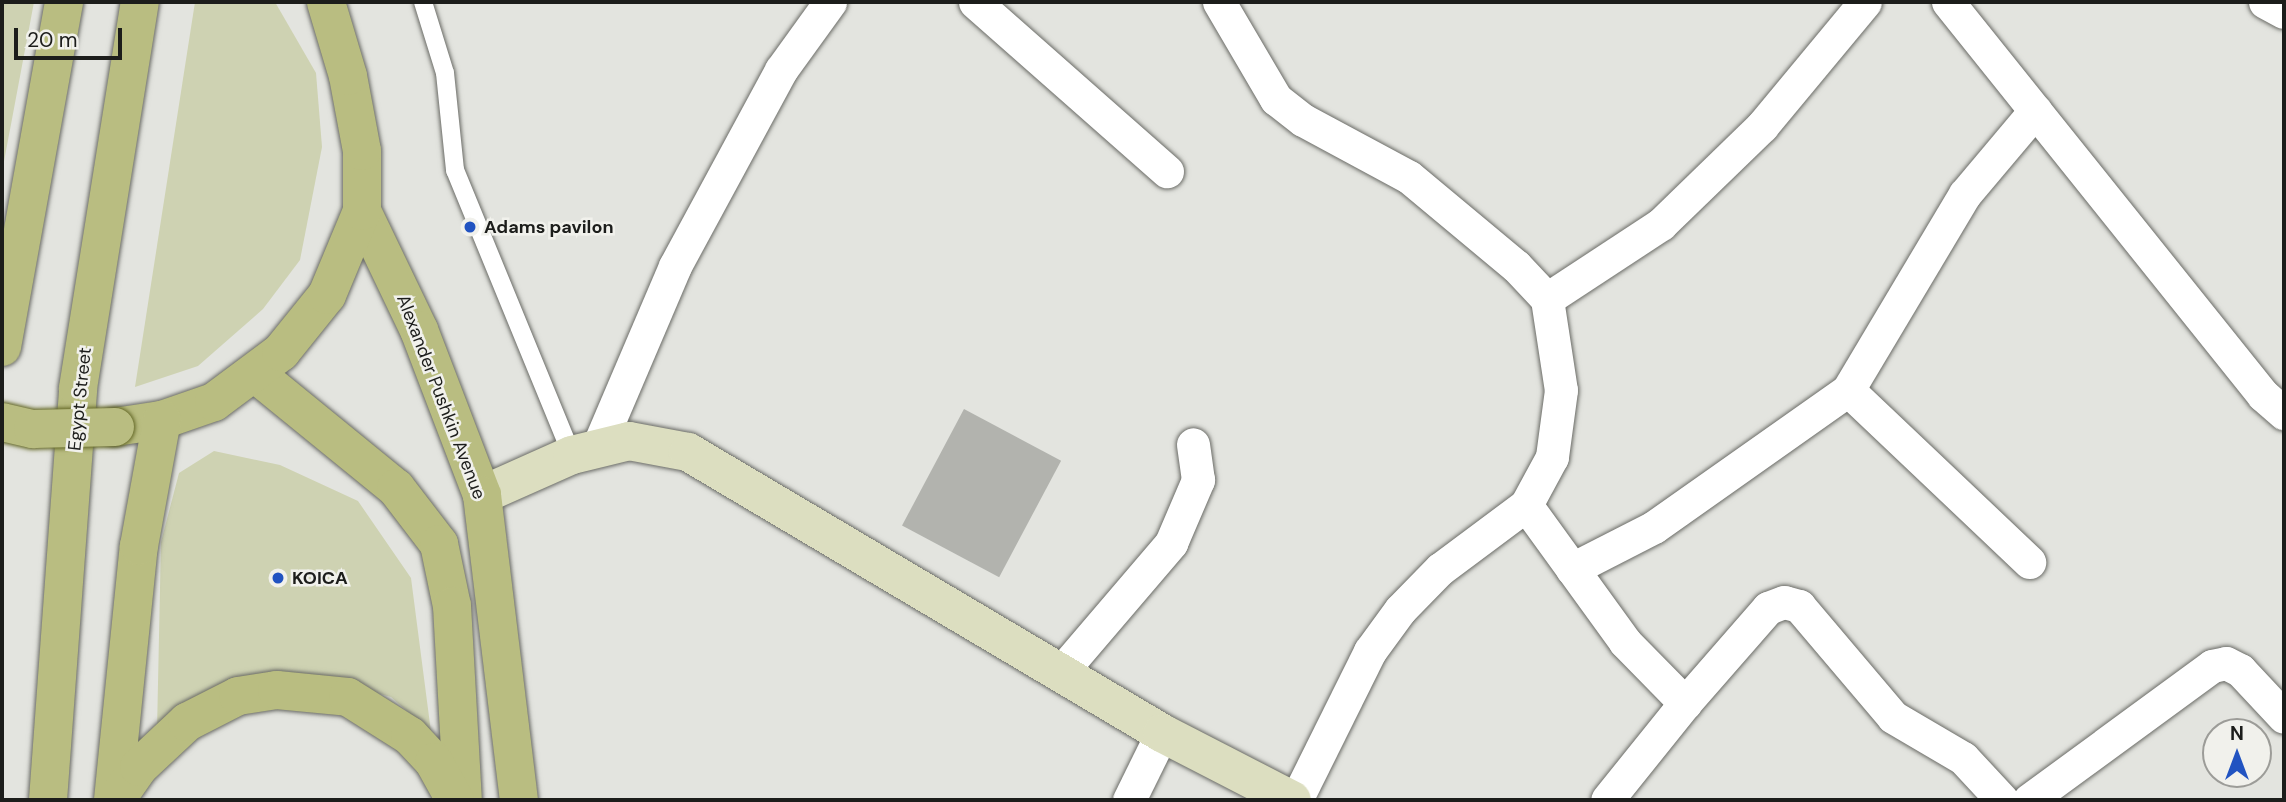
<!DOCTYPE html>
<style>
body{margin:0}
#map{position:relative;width:2286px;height:802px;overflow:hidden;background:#e3e4df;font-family:"DM Sans",sans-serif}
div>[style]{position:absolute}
.green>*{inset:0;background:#ced2b2}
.building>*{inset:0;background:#b2b3ae;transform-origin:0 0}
.roads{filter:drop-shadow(0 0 2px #6a6b66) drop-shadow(0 0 2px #6a6b66)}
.lane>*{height:18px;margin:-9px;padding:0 9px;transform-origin:9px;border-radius:9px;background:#fff}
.street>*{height:33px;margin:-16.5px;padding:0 16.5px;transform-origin:16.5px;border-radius:16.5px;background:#fff}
.secondary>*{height:38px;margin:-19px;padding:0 19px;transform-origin:19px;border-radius:19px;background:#dcdec0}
.primary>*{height:38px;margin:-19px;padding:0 19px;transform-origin:19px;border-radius:19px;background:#b9bd81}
.bridges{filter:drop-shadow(0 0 2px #646827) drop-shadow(0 0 2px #646827)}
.primary-bridge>*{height:38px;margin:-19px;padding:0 19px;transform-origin:19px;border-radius:19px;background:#b9bd81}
.dots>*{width:19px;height:19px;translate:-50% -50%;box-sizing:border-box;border:4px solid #f1f1ec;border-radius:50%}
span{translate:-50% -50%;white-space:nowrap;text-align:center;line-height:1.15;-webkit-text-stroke:5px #f1f1ec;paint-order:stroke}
.poi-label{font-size:18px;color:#1c1d1b;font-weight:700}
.left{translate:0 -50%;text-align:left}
.street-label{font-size:18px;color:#1c1d1b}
.frame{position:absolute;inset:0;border:4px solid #1c1d1b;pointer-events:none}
.north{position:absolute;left:2202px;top:718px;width:70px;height:70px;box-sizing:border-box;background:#f1f1ec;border:2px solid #9c9c98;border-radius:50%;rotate:0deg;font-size:19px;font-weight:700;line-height:28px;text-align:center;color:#1c1d1b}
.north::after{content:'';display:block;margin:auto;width:24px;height:32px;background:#2153c1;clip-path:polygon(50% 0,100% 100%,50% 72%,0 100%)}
.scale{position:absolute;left:14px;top:28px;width:108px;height:32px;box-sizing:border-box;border:4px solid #1c1d1b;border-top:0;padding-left:9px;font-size:21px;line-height:24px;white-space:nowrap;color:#1c1d1b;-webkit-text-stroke:5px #f1f1ec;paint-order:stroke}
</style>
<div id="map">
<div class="green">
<div style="clip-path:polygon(2px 2px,34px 2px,2px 172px)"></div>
<div style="clip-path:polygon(195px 2px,275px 2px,316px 73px,322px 147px,300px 260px,263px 309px,198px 366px,135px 387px)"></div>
<div style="clip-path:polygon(214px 451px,280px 465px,358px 501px,411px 578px,431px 732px,391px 697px,341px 683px,157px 730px,161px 542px,179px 473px)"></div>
</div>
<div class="building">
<div style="left:964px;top:409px;width:110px;height:132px;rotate:28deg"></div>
</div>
<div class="roads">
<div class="lane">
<div style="left:423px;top:2px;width:74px;rotate:72.8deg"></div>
<div style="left:445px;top:73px;width:98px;rotate:84.1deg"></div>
<div style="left:455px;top:170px;width:308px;rotate:67.7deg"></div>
</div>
<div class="street">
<div style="left:975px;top:2px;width:256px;rotate:41.4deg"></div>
<div style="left:1219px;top:2px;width:113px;rotate:59.6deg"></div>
<div style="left:1276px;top:99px;width:34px;rotate:38deg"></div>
<div style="left:1303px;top:120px;width:120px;rotate:28.3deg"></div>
<div style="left:1409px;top:177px;width:139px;rotate:39.8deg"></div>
<div style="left:1516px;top:266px;width:45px;rotate:46.8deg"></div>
<div style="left:1547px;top:299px;width:92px;rotate:81.3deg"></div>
<div style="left:1561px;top:390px;width:68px;rotate:97.7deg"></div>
<div style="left:1552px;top:457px;width:55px;rotate:118.4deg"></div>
<div style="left:1526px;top:505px;width:107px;rotate:143.3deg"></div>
<div style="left:1440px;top:569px;width:57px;rotate:134.3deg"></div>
<div style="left:1400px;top:610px;width:51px;rotate:126.2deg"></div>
<div style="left:1370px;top:651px;width:166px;rotate:116.4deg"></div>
<div style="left:1948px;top:2px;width:504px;rotate:51.29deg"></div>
<div style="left:2263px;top:395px;width:28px;rotate:41deg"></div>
<div style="left:2265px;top:2px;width:21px;rotate:28deg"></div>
<div style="left:1547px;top:299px;width:136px;rotate:-33.3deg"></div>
<div style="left:1661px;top:224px;width:141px;rotate:-44.1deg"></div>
<div style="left:1762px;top:126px;width:161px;rotate:-50.3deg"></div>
<div style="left:1848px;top:390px;width:250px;rotate:43.5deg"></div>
<div style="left:597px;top:449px;width:199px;rotate:-66.9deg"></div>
<div style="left:675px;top:266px;width:223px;rotate:-61.6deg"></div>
<div style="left:781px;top:70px;width:84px;rotate:-54.2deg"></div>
<div style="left:1526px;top:505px;width:169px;rotate:54.1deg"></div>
<div style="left:1625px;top:642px;width:86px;rotate:45.5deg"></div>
<div style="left:1685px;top:703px;width:124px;rotate:128.8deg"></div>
<div style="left:1572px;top:569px;width:92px;rotate:-27.1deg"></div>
<div style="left:1654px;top:527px;width:237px;rotate:-35.2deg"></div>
<div style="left:1848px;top:390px;width:228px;rotate:-59.2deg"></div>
<div style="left:1965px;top:194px;width:109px;rotate:-49.9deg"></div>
<div style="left:1061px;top:672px;width:170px;rotate:-49.5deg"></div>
<div style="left:1171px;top:543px;width:69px;rotate:-66.8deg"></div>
<div style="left:1198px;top:480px;width:36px;rotate:-98deg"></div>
<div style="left:1685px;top:703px;width:126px;rotate:-48.9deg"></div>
<div style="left:1768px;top:608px;width:17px;rotate:-21deg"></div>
<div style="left:1784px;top:602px;width:16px;rotate:15deg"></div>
<div style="left:1799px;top:606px;width:145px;rotate:49.7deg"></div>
<div style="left:1893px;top:717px;width:81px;rotate:30.4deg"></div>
<div style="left:1963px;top:758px;width:57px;rotate:47.1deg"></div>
<div style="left:1129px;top:800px;width:75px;rotate:-63.8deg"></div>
<div style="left:2029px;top:800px;width:227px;rotate:-36.2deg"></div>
<div style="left:2212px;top:666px;width:14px;rotate:-12deg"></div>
<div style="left:2226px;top:663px;width:16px;rotate:27deg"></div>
<div style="left:2240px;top:670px;width:64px;rotate:46.9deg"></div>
</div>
<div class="secondary">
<div style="left:482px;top:495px;width:98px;rotate:-24deg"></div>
<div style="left:572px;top:455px;width:59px;rotate:-13.8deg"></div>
<div style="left:629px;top:441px;width:60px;rotate:10.6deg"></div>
<div style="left:688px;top:452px;width:551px;rotate:30.66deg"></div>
<div style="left:1162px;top:733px;width:146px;rotate:27.3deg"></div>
</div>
<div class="primary">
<div style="left:362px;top:211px;width:132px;rotate:64.4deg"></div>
<div style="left:419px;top:330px;width:177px;rotate:69.1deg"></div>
<div style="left:482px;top:495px;width:307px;rotate:83.1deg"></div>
<div style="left:2px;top:347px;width:351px;rotate:-79.8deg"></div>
<div style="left:256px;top:374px;width:181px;rotate:39.2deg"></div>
<div style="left:396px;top:488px;width:71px;rotate:52.5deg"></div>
<div style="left:439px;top:544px;width:63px;rotate:78.2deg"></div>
<div style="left:452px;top:606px;width:194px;rotate:86.8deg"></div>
<div style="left:115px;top:427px;width:48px;rotate:-8.5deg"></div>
<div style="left:162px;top:420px;width:55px;rotate:-19.1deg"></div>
<div style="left:214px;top:402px;width:84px;rotate:-36.7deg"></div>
<div style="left:281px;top:352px;width:73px;rotate:-51.1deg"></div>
<div style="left:327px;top:295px;width:91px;rotate:-67.4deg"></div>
<div style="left:362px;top:211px;width:60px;rotate:-90deg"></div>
<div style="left:362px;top:151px;width:76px;rotate:-100.6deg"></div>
<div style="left:348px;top:76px;width:77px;rotate:-106.6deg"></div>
<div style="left:48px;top:800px;width:413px;rotate:-85.8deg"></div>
<div style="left:78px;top:388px;width:391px;rotate:-80.9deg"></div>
<div style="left:113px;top:800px;width:255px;rotate:-84.2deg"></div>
<div style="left:139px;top:546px;width:128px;rotate:-79.7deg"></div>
<div style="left:116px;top:800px;width:40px;rotate:-55.1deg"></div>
<div style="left:139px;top:767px;width:66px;rotate:-43.2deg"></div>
<div style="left:187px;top:722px;width:57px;rotate:-27deg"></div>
<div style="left:238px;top:696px;width:39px;rotate:-9deg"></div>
<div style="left:277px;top:690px;width:71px;rotate:5.6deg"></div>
<div style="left:348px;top:697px;width:73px;rotate:32.2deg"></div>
<div style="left:410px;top:736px;width:35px;rotate:47deg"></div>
<div style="left:434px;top:762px;width:43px;rotate:61.1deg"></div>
</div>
</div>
<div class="bridges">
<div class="primary-bridge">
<div style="left:2px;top:422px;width:32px;rotate:13deg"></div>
<div style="left:33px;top:429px;width:82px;rotate:-1.4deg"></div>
</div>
</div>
<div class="dots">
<div style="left:470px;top:227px;background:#2153c1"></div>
<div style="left:278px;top:578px;background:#2153c1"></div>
</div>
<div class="poi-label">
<span class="left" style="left:484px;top:227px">Adams pavilon</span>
<span class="left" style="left:292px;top:578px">KOICA</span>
</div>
<div class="street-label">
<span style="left:441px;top:397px;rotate:69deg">Alexander Pushkin Avenue</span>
<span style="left:80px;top:399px;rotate:-84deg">Egypt Street</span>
</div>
<div class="frame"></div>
<div class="north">N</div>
<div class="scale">20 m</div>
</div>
